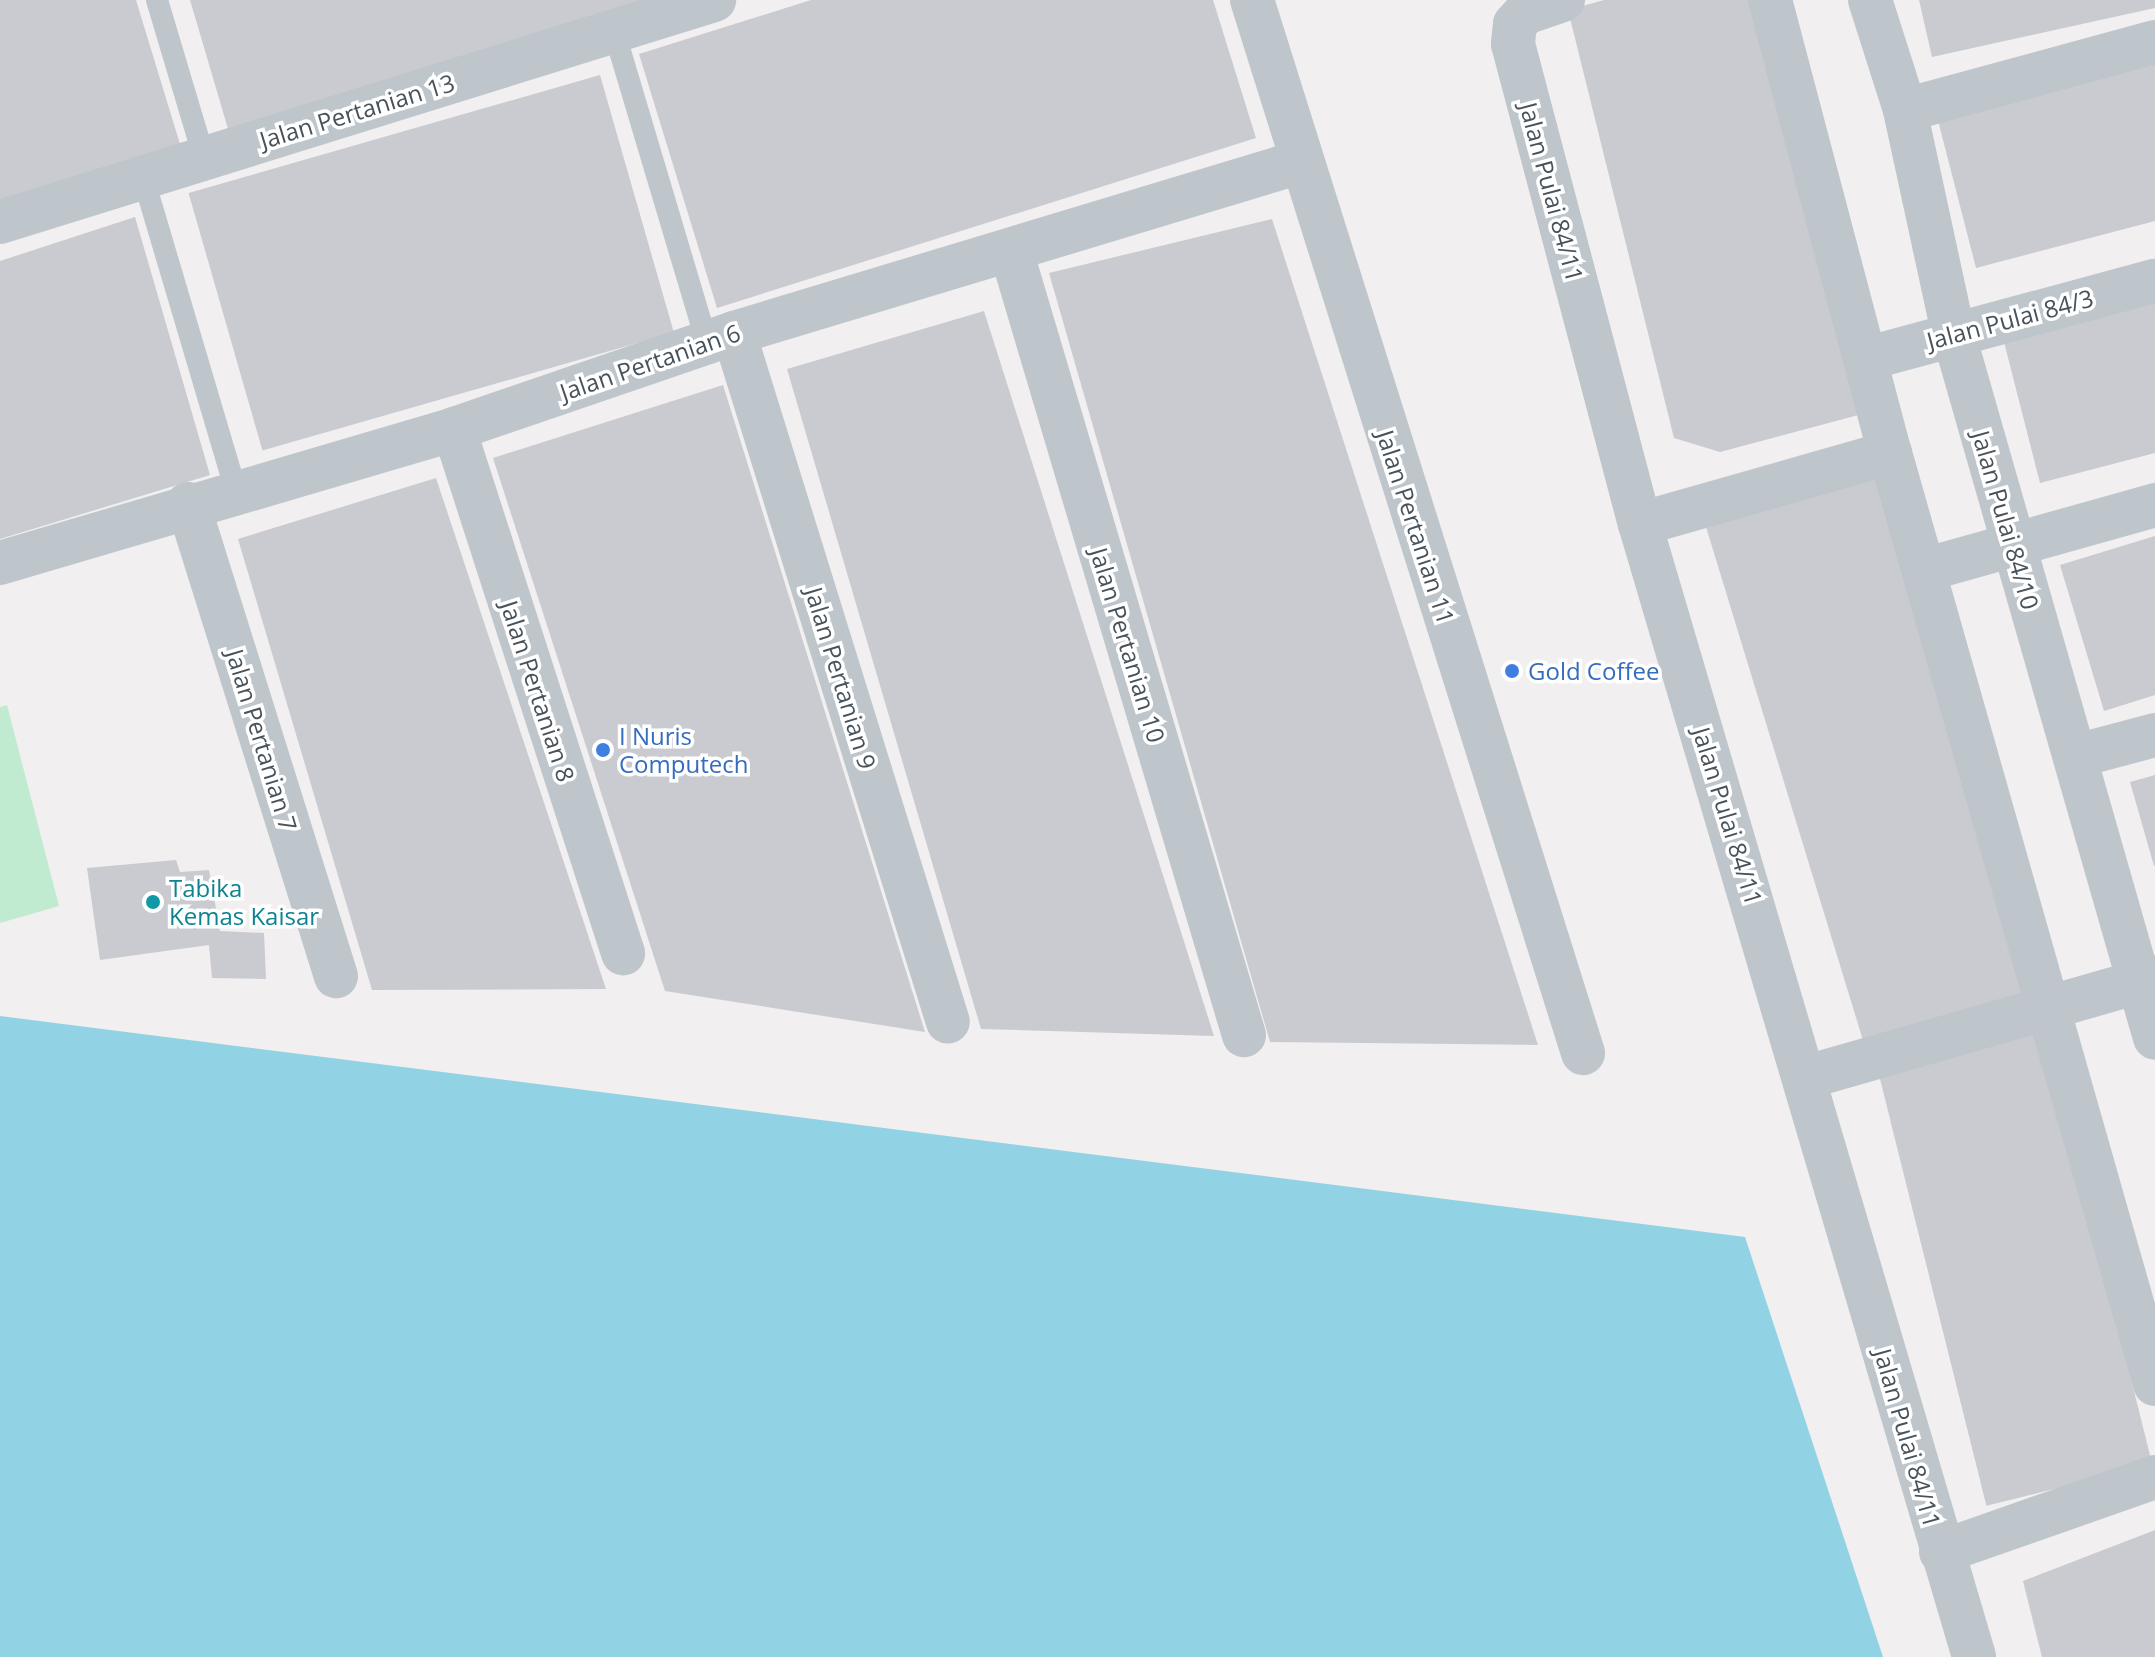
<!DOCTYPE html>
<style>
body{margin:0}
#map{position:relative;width:2155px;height:1657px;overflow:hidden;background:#f1efef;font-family:"Open Sans",sans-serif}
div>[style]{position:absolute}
.green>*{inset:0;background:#c1ebd1}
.water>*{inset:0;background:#91d3e4}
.building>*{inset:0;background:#c9cbd1;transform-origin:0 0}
.service>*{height:22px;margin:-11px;padding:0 11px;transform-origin:11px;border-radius:11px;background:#bec6cc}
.minor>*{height:44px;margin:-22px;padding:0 22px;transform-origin:22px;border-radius:22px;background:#bec6cc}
.dots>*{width:22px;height:22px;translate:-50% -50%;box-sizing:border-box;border:4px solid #fff;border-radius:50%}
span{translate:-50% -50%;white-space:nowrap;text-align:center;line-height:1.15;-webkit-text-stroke:7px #fff;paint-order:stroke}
.street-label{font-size:24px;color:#48525a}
.shop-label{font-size:24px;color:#366cbe}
.left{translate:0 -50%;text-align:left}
.culture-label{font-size:24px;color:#0d838f}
</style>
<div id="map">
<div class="green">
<div style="clip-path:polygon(7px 705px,59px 906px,0 923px,0 707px)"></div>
</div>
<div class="water">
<div style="clip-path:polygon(0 1016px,1745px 1237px,1883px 1657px,0 1657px)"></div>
</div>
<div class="building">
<div style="clip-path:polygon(0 0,136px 0,183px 154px,0 208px)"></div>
<div style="clip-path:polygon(190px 0,692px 0,231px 139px)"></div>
<div style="clip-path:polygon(811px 0,1213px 0,1256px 138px,717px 308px,639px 54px)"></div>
<div style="clip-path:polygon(1604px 0,1749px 0,1866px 413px,1720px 452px,1674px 438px,1568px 10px)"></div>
<div style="clip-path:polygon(1919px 0,2155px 0,2155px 8px,1932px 57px)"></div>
<div style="clip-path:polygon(2155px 47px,2155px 221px,1976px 268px,1934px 105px)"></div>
<div style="left:600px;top:75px;width:268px;height:428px;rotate:74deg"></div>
<div style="clip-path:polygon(135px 217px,210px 475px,0 539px,0 261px)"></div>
<div style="clip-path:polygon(1272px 219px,1538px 1045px,1270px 1042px,1049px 273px)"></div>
<div style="clip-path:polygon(2155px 301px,2155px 453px,2040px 483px,2004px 342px)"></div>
<div style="clip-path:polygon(984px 311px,1214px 1036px,981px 1029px,787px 369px)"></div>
<div style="clip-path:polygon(723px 385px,925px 1032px,665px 991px,493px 458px)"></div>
<div style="left:1874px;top:471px;width:555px;height:177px;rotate:73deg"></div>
<div style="clip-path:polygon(436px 478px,606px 989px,372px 990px,238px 539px)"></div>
<div style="clip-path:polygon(2155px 536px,2155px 695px,2104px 711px,2060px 565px)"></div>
<div style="clip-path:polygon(2155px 775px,2155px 865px,2154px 866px,2130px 782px)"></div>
<div style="clip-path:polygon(176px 860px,180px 872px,209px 870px,220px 931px,264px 933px,266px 979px,212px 978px,209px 945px,100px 960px,87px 868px)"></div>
<div style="left:2042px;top:1022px;width:456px;height:171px;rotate:76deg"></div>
<div style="clip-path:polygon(2155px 1530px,2155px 1657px,2042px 1657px,2023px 1581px)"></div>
</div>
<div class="service">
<div style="left:157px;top:0;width:165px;rotate:73.4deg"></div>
<div style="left:614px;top:31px;width:325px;rotate:73.4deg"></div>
<div style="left:143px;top:177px;width:327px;rotate:73.5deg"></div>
</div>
<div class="minor">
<div style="left:1252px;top:0;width:1104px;rotate:72.55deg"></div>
<div style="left:1563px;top:0;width:40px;rotate:161.1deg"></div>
<div style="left:1525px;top:13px;width:15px;rotate:132deg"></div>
<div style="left:1515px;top:24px;width:20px;rotate:96deg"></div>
<div style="left:1513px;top:44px;width:497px;rotate:75.2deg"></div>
<div style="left:1640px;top:524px;width:1181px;rotate:73.57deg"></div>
<div style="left:1770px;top:0;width:469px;rotate:75.2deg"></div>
<div style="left:1890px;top:453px;width:968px;rotate:74.11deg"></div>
<div style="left:1870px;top:0;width:115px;rotate:72.3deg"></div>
<div style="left:1905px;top:110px;width:227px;rotate:77.8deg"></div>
<div style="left:1953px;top:332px;width:734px;rotate:74.03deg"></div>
<div style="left:1905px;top:110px;width:259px;rotate:-15.2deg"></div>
<div style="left:0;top:222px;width:748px;rotate:-17.27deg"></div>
<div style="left:1012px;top:254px;width:815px;rotate:73.46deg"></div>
<div style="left:734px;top:333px;width:721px;rotate:72.75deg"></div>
<div style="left:1865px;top:359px;width:300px;rotate:-15.1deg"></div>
<div style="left:454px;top:429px;width:551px;rotate:72.12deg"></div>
<div style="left:188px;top:504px;width:495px;rotate:72.6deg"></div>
<div style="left:1640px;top:524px;width:260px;rotate:-15.9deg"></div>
<div style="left:0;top:563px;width:473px;rotate:-16.4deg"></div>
<div style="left:454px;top:429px;width:296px;rotate:-18.9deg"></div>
<div style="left:734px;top:333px;width:591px;rotate:-16.81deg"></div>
<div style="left:1924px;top:570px;width:240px;rotate:-15.7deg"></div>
<div style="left:2076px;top:756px;width:82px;rotate:-14.9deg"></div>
<div style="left:1807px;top:1077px;width:362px;rotate:-16deg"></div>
<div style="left:1941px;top:1552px;width:227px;rotate:-19.3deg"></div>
</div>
<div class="dots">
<div style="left:1512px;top:671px;background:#3f7fe0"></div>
<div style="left:603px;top:750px;background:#3f7fe0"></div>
<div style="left:153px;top:902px;background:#0f9aa8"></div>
</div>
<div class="street-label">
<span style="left:357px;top:111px;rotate:-17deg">Jalan Pertanian 13</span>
<span style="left:1552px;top:192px;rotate:75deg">Jalan Pulai 84/11</span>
<span style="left:2010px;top:319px;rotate:-15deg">Jalan Pulai 84/3</span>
<span style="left:650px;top:362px;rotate:-19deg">Jalan Pertanian 6</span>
<span style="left:2006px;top:520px;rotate:74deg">Jalan Pulai 84/10</span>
<span style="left:1416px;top:527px;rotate:72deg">Jalan Pertanian 11</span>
<span style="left:1128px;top:645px;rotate:73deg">Jalan Pertanian 10</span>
<span style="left:841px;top:678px;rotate:73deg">Jalan Pertanian 9</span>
<span style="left:538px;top:691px;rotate:72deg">Jalan Pertanian 8</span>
<span style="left:262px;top:740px;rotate:73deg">Jalan Pertanian 7</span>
<span style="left:1728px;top:816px;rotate:73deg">Jalan Pulai 84/11</span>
<span style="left:1908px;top:1438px;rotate:74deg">Jalan Pulai 84/11</span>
</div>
<div class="shop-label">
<span class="left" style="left:1528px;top:671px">Gold Coffee</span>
<span class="left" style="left:619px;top:750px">I Nuris<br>Computech</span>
</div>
<div class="culture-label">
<span class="left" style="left:169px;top:902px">Tabika<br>Kemas Kaisar</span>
</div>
</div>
